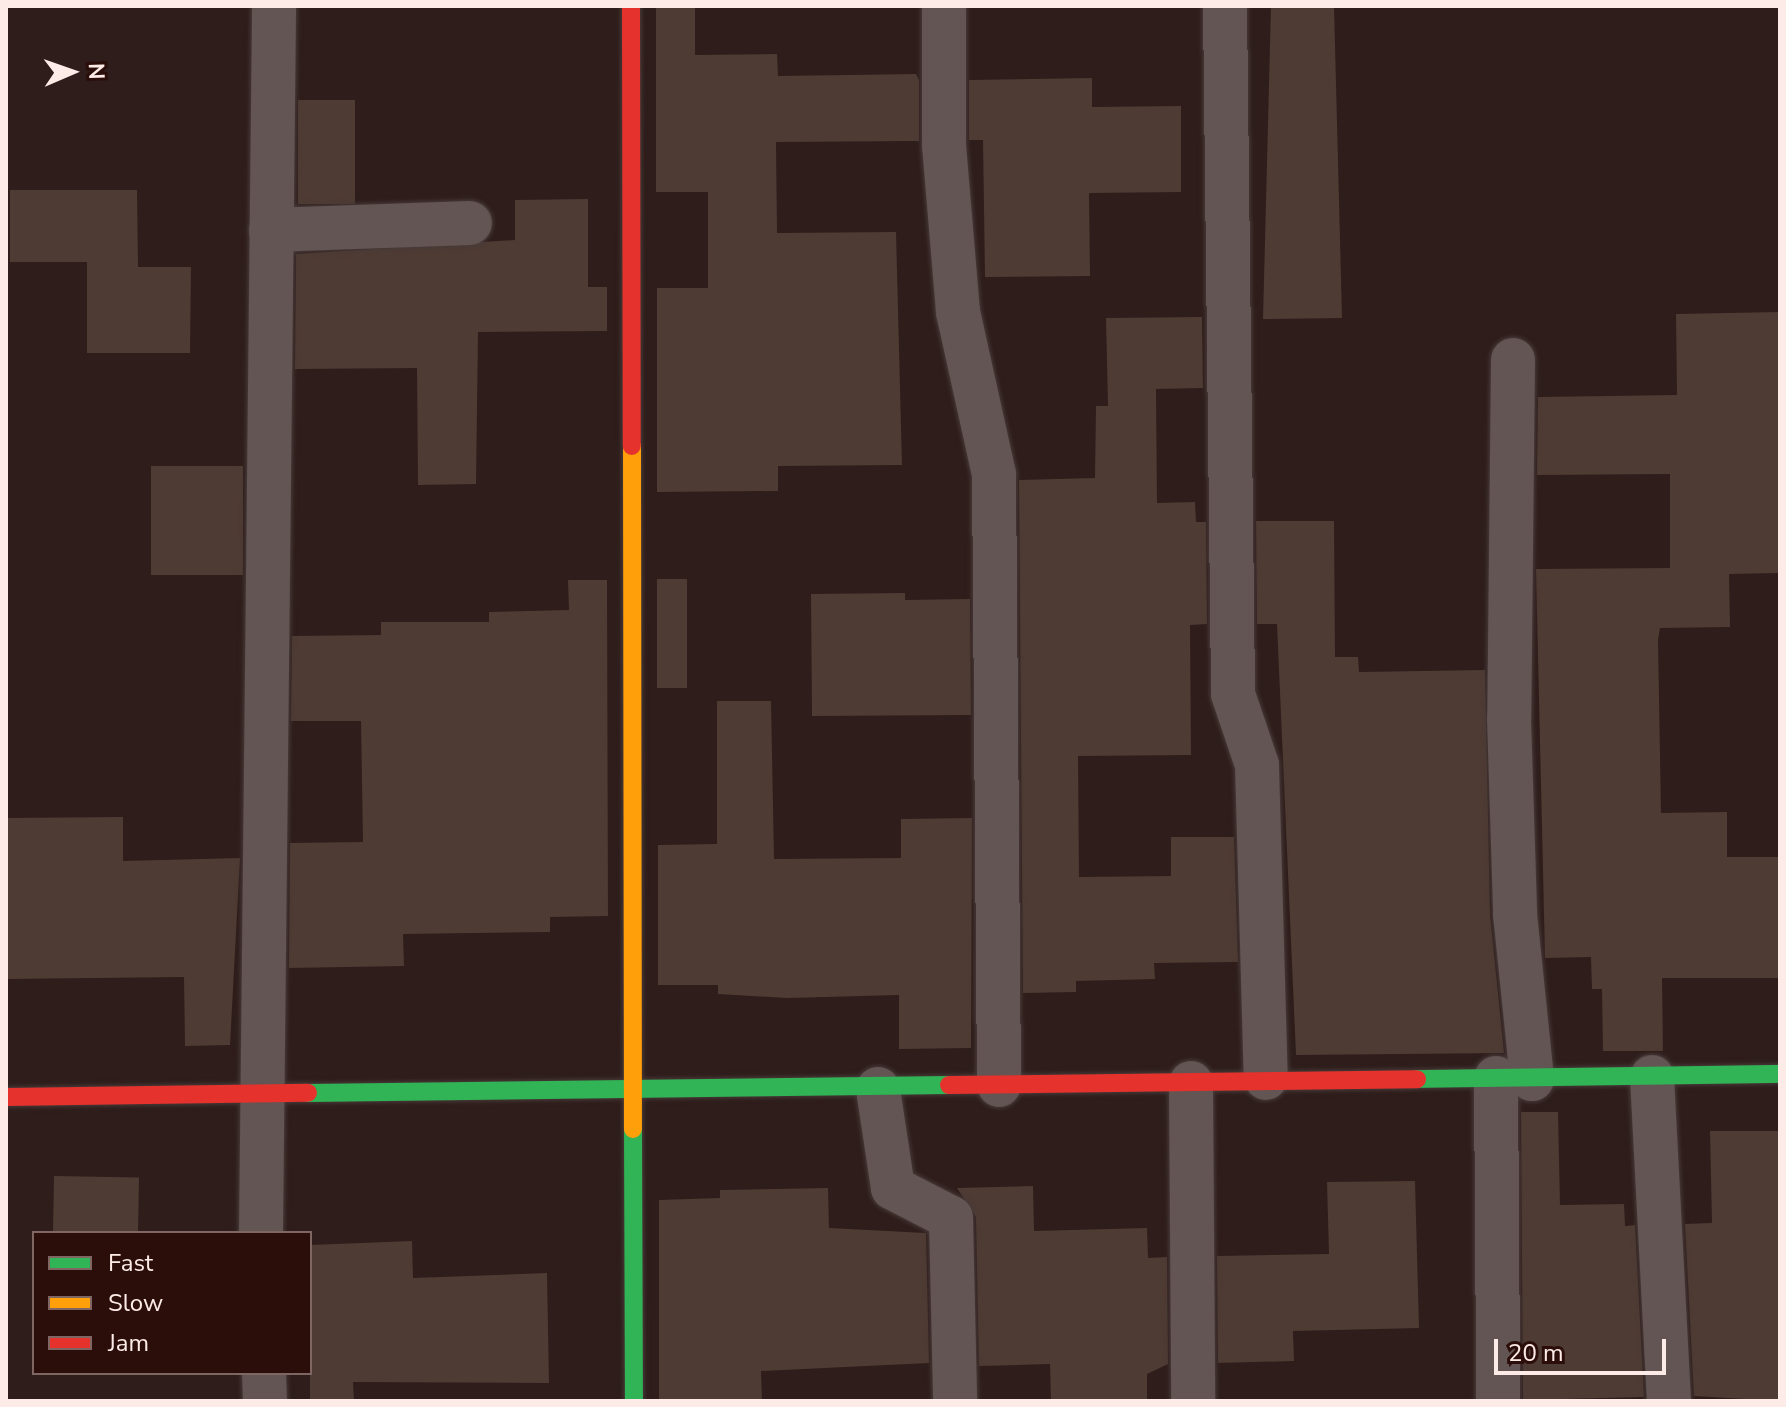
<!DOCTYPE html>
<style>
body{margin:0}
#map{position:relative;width:1786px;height:1407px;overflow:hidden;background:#2e1d1b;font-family:"Nunito Sans",sans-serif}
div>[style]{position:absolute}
.building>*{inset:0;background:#4e3b34;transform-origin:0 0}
.roads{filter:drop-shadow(0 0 2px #473a38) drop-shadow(0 0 2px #473a38)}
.street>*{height:44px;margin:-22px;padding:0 22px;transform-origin:22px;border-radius:22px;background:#625553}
.fast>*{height:18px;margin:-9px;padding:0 9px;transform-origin:9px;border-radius:9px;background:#30b455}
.slow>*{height:18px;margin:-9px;padding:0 9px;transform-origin:9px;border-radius:9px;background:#ff9f0a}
.jam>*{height:18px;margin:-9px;padding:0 9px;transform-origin:9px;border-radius:9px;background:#e5322d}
span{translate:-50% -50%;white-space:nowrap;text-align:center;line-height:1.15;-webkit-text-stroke:6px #2b0e0a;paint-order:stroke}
.frame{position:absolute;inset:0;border:8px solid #fdebe8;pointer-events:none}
.legend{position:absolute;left:32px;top:1231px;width:280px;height:144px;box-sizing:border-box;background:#2b0e0a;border:2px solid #7f6663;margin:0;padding:10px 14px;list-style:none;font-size:24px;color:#fdebe8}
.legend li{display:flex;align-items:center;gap:16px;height:40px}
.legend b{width:40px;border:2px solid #7f6663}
.north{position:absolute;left:32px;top:32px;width:80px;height:80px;-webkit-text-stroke:6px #2b0e0a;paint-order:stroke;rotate:88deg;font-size:22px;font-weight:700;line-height:32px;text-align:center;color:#fdebe8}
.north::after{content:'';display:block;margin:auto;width:28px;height:36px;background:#fdebe8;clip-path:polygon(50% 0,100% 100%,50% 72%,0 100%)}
.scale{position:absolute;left:1494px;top:1339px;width:172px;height:36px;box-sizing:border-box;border:4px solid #fdebe8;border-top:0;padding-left:10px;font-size:24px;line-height:28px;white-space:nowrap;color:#fdebe8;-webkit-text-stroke:6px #2b0e0a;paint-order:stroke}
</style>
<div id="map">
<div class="building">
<div style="clip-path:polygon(656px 6px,695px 6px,695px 55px,777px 54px,778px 76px,916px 74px,919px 80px,919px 141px,776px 142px,777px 233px,896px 232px,902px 465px,778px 466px,778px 491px,657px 492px,657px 288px,708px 288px,708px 192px,656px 192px)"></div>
<div style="clip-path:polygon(1271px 6px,1334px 6px,1342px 318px,1263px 319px)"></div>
<div style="clip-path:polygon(1092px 78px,1092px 107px,1181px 106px,1181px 192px,1089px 193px,1090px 276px,985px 277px,983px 140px,969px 140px,969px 80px)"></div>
<div style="left:298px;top:100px;width:57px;height:104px"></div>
<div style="clip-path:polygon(10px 190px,137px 190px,138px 267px,191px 267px,190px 353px,87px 353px,87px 262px,10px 262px)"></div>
<div style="clip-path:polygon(588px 199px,588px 287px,607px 287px,607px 331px,478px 332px,476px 484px,418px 485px,417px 368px,295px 369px,296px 254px,515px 240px,515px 200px)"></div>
<div style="clip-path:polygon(1780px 312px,1780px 573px,1729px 574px,1730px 627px,1660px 628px,1658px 640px,1661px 813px,1727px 812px,1727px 857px,1780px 857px,1780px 978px,1662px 978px,1663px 1051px,1603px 1051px,1602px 989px,1592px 989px,1591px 957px,1545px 958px,1536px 569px,1670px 568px,1670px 474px,1537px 475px,1538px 397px,1677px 395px,1676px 314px)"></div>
<div style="clip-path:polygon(1202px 317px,1203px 388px,1156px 389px,1157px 503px,1195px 502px,1196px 522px,1206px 522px,1207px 624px,1190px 625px,1191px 755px,1078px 756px,1079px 877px,1171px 876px,1171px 837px,1234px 837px,1238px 962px,1154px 963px,1155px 979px,1076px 981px,1076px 992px,1023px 993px,1019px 480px,1095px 478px,1096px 406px,1108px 406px,1106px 318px)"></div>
<div style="left:243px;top:466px;width:109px;height:92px;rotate:90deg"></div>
<div style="clip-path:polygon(1256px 521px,1334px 521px,1335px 657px,1358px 657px,1359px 672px,1485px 670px,1490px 915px,1504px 1053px,1296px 1055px,1277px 624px,1257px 624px)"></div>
<div style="left:657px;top:579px;width:30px;height:109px"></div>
<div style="clip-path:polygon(568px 580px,607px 580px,608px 916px,550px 917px,550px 932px,403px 934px,404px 966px,289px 968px,290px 843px,363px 842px,361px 721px,291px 721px,292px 636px,381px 635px,381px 622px,489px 622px,489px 612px,569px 610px)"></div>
<div style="clip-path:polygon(905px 593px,905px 600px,970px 599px,971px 715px,812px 716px,811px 594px)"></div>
<div style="clip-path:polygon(717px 701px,771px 701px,774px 859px,901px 858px,901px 819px,972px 818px,971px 1048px,899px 1049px,899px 995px,788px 998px,718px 994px,718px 985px,658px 985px,658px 845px,717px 844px)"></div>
<div style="clip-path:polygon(123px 817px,123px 861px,240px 858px,230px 1045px,185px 1046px,184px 977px,6px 979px,6px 818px)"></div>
<div style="clip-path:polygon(1521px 1112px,1558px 1112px,1560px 1205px,1624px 1204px,1625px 1226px,1635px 1225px,1644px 1397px,1523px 1400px)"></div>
<div style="clip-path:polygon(1710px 1131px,1780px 1131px,1780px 1401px,1694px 1396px,1685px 1224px,1712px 1223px)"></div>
<div style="left:54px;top:1176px;width:85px;height:57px;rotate:1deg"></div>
<div style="clip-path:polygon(1415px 1181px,1419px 1328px,1293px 1331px,1294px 1361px,1218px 1363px,1217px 1256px,1329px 1254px,1327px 1182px)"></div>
<div style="clip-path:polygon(1033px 1186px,1034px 1231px,1147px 1228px,1148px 1258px,1167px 1257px,1168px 1364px,1147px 1374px,1147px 1401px,1051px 1401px,1050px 1364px,979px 1366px,976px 1217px,957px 1188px)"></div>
<div style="clip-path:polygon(828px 1188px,829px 1228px,926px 1233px,929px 1363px,761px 1371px,762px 1401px,659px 1401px,659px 1200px,720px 1198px,720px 1190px)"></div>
<div style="clip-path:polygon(412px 1241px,413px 1278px,547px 1273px,549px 1383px,353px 1382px,354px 1401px,310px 1401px,310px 1245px)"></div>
</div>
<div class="roads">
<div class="street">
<div style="left:944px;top:6px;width:139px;rotate:90deg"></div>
<div style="left:944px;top:145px;width:168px;rotate:85.2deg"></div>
<div style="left:958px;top:312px;width:166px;rotate:77.5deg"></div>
<div style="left:994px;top:474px;width:611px;rotate:89.53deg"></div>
<div style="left:1225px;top:6px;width:688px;rotate:89.33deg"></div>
<div style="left:1233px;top:694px;width:75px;rotate:71.3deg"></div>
<div style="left:1257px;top:765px;width:313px;rotate:88.4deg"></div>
<div style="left:271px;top:230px;width:199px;rotate:-2deg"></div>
<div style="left:1513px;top:360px;width:358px;rotate:90.6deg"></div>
<div style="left:1509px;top:718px;width:196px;rotate:88.2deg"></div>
<div style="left:1515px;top:914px;width:166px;rotate:84.1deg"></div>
<div style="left:1652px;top:1077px;width:324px;rotate:87deg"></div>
<div style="left:1496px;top:1078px;width:323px;rotate:89.6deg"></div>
<div style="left:1191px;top:1083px;width:318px;rotate:89.6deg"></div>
<div style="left:878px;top:1089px;width:100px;rotate:81.4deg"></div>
<div style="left:893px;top:1188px;width:65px;rotate:27.3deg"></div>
<div style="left:951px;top:1218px;width:183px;rotate:88.7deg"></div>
<div style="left:261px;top:1233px;width:1227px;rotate:-89.39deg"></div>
<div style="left:264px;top:1373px;width:28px;rotate:88deg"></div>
</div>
<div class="fast">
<div style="left:1417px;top:1079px;width:363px;rotate:-0.8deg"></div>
<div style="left:308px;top:1093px;width:641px;rotate:-0.72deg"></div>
<div style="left:633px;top:1129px;width:272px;rotate:89.8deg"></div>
</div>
<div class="slow">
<div style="left:632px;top:446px;width:683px;rotate:89.92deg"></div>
</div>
<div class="jam">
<div style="left:631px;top:6px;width:440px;rotate:89.9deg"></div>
<div style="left:949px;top:1085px;width:468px;rotate:-0.7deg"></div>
<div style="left:6px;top:1097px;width:302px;rotate:-0.8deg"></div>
</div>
</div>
<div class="frame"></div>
<ul class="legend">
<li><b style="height:10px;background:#30b455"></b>Fast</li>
<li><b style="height:10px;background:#ff9f0a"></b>Slow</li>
<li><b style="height:10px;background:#e5322d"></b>Jam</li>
</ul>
<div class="north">N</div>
<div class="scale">20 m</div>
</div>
